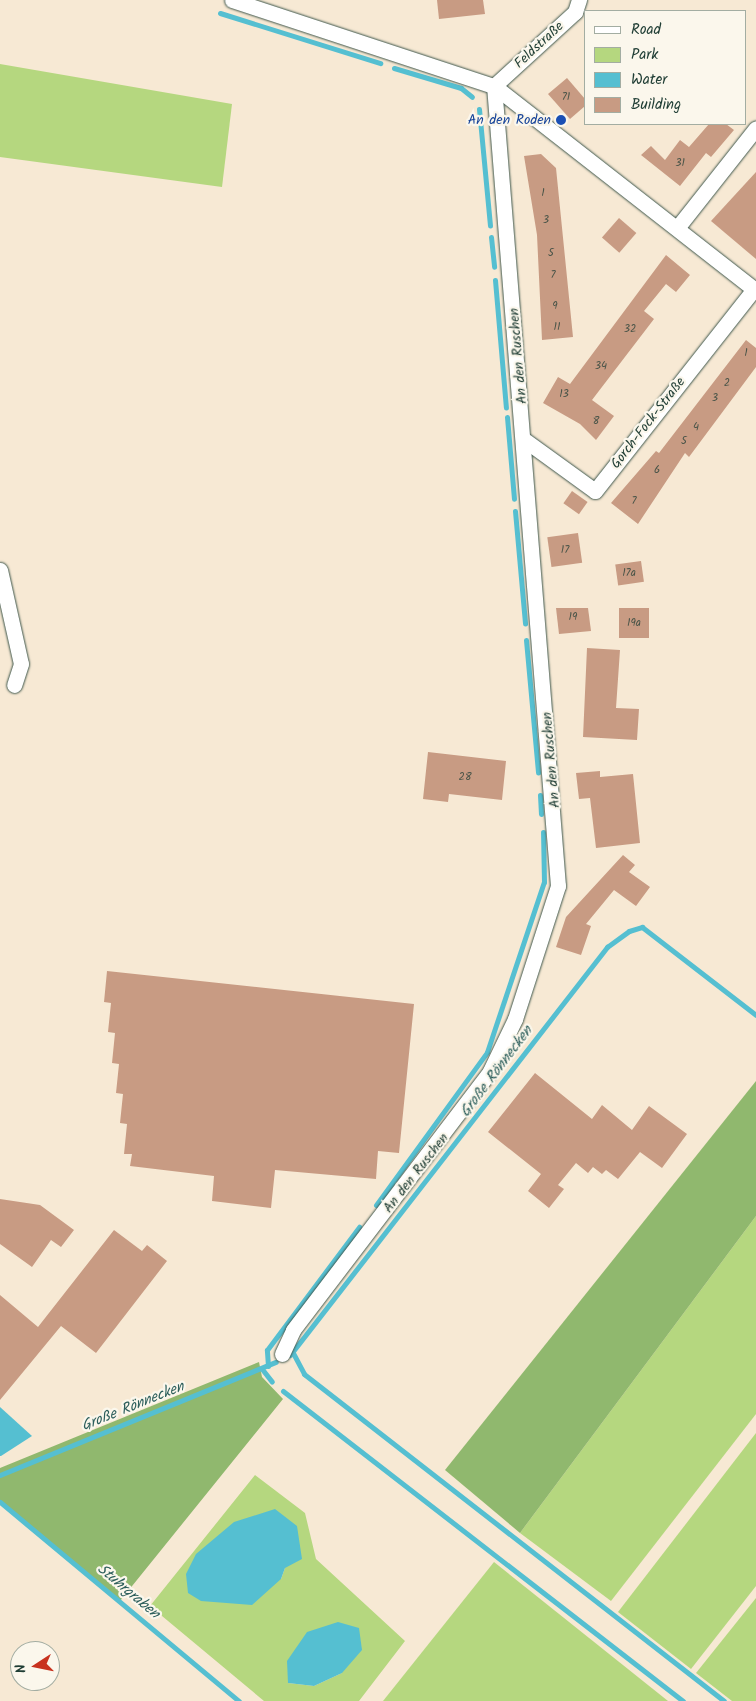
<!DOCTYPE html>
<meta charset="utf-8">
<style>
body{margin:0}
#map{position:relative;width:756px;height:1701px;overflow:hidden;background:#f7e9d4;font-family:Kalam,sans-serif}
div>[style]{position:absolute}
.green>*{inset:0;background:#b5d77f}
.forest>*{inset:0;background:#90b86e}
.water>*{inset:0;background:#55bfd1}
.stream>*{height:5px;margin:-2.5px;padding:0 2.5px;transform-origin:2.5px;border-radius:2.5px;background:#55bfd1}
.building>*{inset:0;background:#c89b83;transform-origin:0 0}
.roads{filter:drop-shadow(0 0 1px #3f574c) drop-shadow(0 0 1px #3f574c)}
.street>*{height:15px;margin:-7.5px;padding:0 7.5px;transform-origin:7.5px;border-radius:7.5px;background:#fff}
.dots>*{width:14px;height:14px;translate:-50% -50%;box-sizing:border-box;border:2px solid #fbf7ec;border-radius:50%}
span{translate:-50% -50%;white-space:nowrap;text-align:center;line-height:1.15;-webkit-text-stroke:4.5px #fbf7ec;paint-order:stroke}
.number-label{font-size:11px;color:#495448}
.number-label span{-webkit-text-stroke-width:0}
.street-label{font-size:14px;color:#1f3d34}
.transit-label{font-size:14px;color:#164399}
.right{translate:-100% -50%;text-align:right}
.water-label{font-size:15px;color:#2c5e5b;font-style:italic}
.legend{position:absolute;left:584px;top:10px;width:162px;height:115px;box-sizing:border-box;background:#fbf7ec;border:1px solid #a3ada2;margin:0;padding:6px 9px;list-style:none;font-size:15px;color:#1f3d34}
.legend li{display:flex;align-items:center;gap:10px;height:25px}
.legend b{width:25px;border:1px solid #a3ada2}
.north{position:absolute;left:10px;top:1641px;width:50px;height:50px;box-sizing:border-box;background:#fbf7ec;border:1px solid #a3ada2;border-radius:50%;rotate:259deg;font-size:14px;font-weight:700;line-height:20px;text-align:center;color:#1f3d34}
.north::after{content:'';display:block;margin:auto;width:18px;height:22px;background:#c8321e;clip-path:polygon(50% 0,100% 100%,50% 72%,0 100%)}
</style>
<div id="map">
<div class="green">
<div style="clip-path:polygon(0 64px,232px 104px,222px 187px,0 157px)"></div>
<div style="clip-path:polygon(756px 1216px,756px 1414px,611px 1601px,520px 1533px)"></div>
<div style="clip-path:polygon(756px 1433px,756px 1586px,691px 1669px,618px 1612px)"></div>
<div style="clip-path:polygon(evenodd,255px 1475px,305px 1513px,316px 1559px,405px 1641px,359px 1701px,264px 1701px,150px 1606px,255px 1475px,196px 1554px,285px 1568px,281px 1579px,196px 1554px,255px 1475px,342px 1673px,314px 1686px,288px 1683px,342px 1673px)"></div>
<div style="clip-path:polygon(494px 1562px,668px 1701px,383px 1701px)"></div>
<div style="clip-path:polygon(756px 1598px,756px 1701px,732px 1701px,696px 1673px)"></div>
</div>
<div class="forest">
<div style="clip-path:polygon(756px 1081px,756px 1216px,520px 1533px,445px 1470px)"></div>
<div style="clip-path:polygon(259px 1362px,262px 1377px,283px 1399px,120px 1601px,0 1500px,0 1468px)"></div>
</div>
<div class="water">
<div style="clip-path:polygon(0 1407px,32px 1436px,1px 1456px,0 1456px)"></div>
<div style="clip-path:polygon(275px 1509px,297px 1526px,302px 1559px,285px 1568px,281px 1579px,252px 1605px,201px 1601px,188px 1593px,186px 1574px,196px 1554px,234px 1522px)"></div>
<div style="clip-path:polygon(338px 1622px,359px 1628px,362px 1650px,342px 1673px,314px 1686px,288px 1683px,287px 1661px,307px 1632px)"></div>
</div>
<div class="stream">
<div style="left:220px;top:13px;width:168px;rotate:17.4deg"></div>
<div style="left:394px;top:68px;width:70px;rotate:16.6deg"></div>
<div style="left:461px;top:88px;width:14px;rotate:39deg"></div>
<div style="left:479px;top:109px;width:117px;rotate:84.6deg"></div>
<div style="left:491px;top:237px;width:30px;rotate:84deg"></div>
<div style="left:495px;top:280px;width:128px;rotate:85.1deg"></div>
<div style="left:507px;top:417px;width:82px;rotate:85.1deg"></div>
<div style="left:515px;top:511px;width:113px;rotate:84.9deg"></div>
<div style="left:526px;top:640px;width:133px;rotate:84.8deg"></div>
<div style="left:540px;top:795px;width:19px;rotate:87deg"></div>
<div style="left:376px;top:1205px;width:189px;rotate:-54deg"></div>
<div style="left:487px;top:1052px;width:179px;rotate:-71.5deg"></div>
<div style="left:544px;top:882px;width:50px;rotate:-91.1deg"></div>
<div style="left:293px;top:1353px;width:24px;rotate:62deg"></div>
<div style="left:304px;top:1374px;width:532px;rotate:37.9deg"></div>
<div style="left:290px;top:1355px;width:517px;rotate:-52.15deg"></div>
<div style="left:607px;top:947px;width:27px;rotate:-36deg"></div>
<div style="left:629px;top:931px;width:14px;rotate:-17deg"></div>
<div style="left:642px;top:927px;width:144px;rotate:37.7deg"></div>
<div style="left:268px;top:1366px;width:16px;rotate:-94deg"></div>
<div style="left:267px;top:1350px;width:154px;rotate:-53.2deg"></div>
<div style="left:262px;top:1369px;width:16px;rotate:52deg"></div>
<div style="left:283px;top:1391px;width:506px;rotate:37.78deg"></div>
<div style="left:0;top:1475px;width:298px;rotate:-22.3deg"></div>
<div style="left:0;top:1502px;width:311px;rotate:39.8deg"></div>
</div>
<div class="building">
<div style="clip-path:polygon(437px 0,483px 0,485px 14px,439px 19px)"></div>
<div style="clip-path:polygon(567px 78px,585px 99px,585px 106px,570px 119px,548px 94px)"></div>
<div style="clip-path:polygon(709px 124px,726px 124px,734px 130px,711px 157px,706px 153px,680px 186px,641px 155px,651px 146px,665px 160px,680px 140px,689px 147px)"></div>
<div style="clip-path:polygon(541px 154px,556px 168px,573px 337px,542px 340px,537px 235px,524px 156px)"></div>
<div style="clip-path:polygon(756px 172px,756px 259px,711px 221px)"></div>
<div style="left:619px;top:218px;width:23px;height:26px;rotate:41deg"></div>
<div style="clip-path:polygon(666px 255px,690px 275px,676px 292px,666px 284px,644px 311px,654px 319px,592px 400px,614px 416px,596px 440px,580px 424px,543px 403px,558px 377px,570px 384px)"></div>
<div style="clip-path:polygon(746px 340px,756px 348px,756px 367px,689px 457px,685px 453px,638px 524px,611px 503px,656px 451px,659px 453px)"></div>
<div style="left:572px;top:491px;width:19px;height:15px;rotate:35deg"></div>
<div style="left:578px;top:533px;width:30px;height:31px;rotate:82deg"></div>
<div style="left:641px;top:561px;width:21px;height:26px;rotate:82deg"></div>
<div style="clip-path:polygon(556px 608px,588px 608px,591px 631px,559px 634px)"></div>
<div style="left:619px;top:608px;width:30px;height:30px"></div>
<div style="clip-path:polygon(587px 648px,620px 650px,616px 708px,639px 709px,637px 740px,583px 737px)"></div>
<div style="clip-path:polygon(428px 752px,506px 761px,502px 800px,449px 794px,448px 802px,423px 799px)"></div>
<div style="clip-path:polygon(600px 771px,600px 777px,633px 774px,640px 843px,596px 848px,590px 798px,579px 799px,576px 773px)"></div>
<div style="clip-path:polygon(623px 855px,635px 865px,629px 872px,650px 887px,636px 906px,614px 890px,586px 924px,591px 926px,581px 955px,556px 947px,566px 917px)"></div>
<div style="clip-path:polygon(107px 971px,414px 1004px,399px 1153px,378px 1151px,376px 1179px,275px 1170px,271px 1208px,212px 1201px,214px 1176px,130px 1166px,132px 1154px,124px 1154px,127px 1124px,120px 1123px,123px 1094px,116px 1093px,119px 1064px,112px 1063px,115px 1033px,108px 1032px,111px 1003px,104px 1002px)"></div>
<div style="clip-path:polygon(535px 1073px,592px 1119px,602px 1105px,632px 1130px,649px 1106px,687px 1134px,662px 1168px,640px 1152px,618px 1179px,606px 1170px,602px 1174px,593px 1167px,588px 1173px,576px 1163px,558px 1185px,564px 1189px,549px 1208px,528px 1191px,541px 1174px,488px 1132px)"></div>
<div style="clip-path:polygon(0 1199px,40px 1205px,74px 1230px,61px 1247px,51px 1240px,32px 1267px,0 1244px)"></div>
<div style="clip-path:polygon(114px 1230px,142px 1251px,147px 1245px,167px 1261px,96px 1353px,61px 1326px,0 1400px,0 1295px,38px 1327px)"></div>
</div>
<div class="roads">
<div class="street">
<div style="left:232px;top:0;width:276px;rotate:18.2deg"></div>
<div style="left:494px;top:86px;width:333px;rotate:38deg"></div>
<div style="left:494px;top:86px;width:110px;rotate:-42.4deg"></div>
<div style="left:575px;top:12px;width:13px;rotate:-72deg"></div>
<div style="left:677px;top:228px;width:127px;rotate:-51.7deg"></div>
<div style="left:526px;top:441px;width:85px;rotate:35.9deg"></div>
<div style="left:595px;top:491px;width:257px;rotate:-51.8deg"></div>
<div style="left:0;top:570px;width:96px;rotate:77.4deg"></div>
<div style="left:21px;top:664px;width:22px;rotate:108deg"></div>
<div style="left:282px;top:1354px;width:26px;rotate:-65deg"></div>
<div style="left:293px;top:1330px;width:325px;rotate:-52.7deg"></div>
<div style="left:490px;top:1071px;width:58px;rotate:-64.3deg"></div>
<div style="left:515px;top:1019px;width:140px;rotate:-72.1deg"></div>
<div style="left:558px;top:886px;width:803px;rotate:-94.57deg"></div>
</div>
</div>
<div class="dots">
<div style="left:561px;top:120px;background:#1a4fb4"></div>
</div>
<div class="number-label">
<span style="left:566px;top:97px">71</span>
<span style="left:680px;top:163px">31</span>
<span style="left:543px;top:193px">1</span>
<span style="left:546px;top:220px">3</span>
<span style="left:551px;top:253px">5</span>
<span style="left:553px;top:275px">7</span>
<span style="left:555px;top:306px">9</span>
<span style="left:557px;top:327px">11</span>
<span style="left:630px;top:329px">32</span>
<span style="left:746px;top:353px">1</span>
<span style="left:601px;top:366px">34</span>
<span style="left:727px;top:383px">2</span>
<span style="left:564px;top:394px">13</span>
<span style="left:715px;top:398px">3</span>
<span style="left:596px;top:421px">8</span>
<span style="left:696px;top:427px">4</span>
<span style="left:684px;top:441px">5</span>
<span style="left:657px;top:470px">6</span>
<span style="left:634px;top:501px">7</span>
<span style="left:565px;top:550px">17</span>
<span style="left:629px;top:573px">17a</span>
<span style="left:573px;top:617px">19</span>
<span style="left:634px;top:623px">19a</span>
<span style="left:465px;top:777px">28</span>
</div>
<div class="street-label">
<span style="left:539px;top:45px;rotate:-43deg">Feldstraße</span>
<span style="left:518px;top:356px;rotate:-95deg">An den Ruschen</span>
<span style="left:648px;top:423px;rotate:-52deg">Gorch-Fock-Straße</span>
<span style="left:551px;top:760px;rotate:-95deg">An den Ruschen</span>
<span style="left:416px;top:1173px;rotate:-52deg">An den Ruschen</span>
</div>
<div class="transit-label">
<span class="right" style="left:551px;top:120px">An den Roden</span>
</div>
<div class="water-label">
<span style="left:497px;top:1072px;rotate:-53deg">Große Rönnecken</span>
<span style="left:133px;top:1407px;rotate:-22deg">Große Rönnecken</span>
<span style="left:128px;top:1592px;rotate:40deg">Stuhrgraben</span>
</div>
<ul class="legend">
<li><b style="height:6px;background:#fff"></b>Road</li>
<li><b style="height:14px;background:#b5d77f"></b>Park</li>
<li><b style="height:14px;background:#55bfd1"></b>Water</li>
<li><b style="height:14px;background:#c89b83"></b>Building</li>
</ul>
<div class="north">N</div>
</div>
